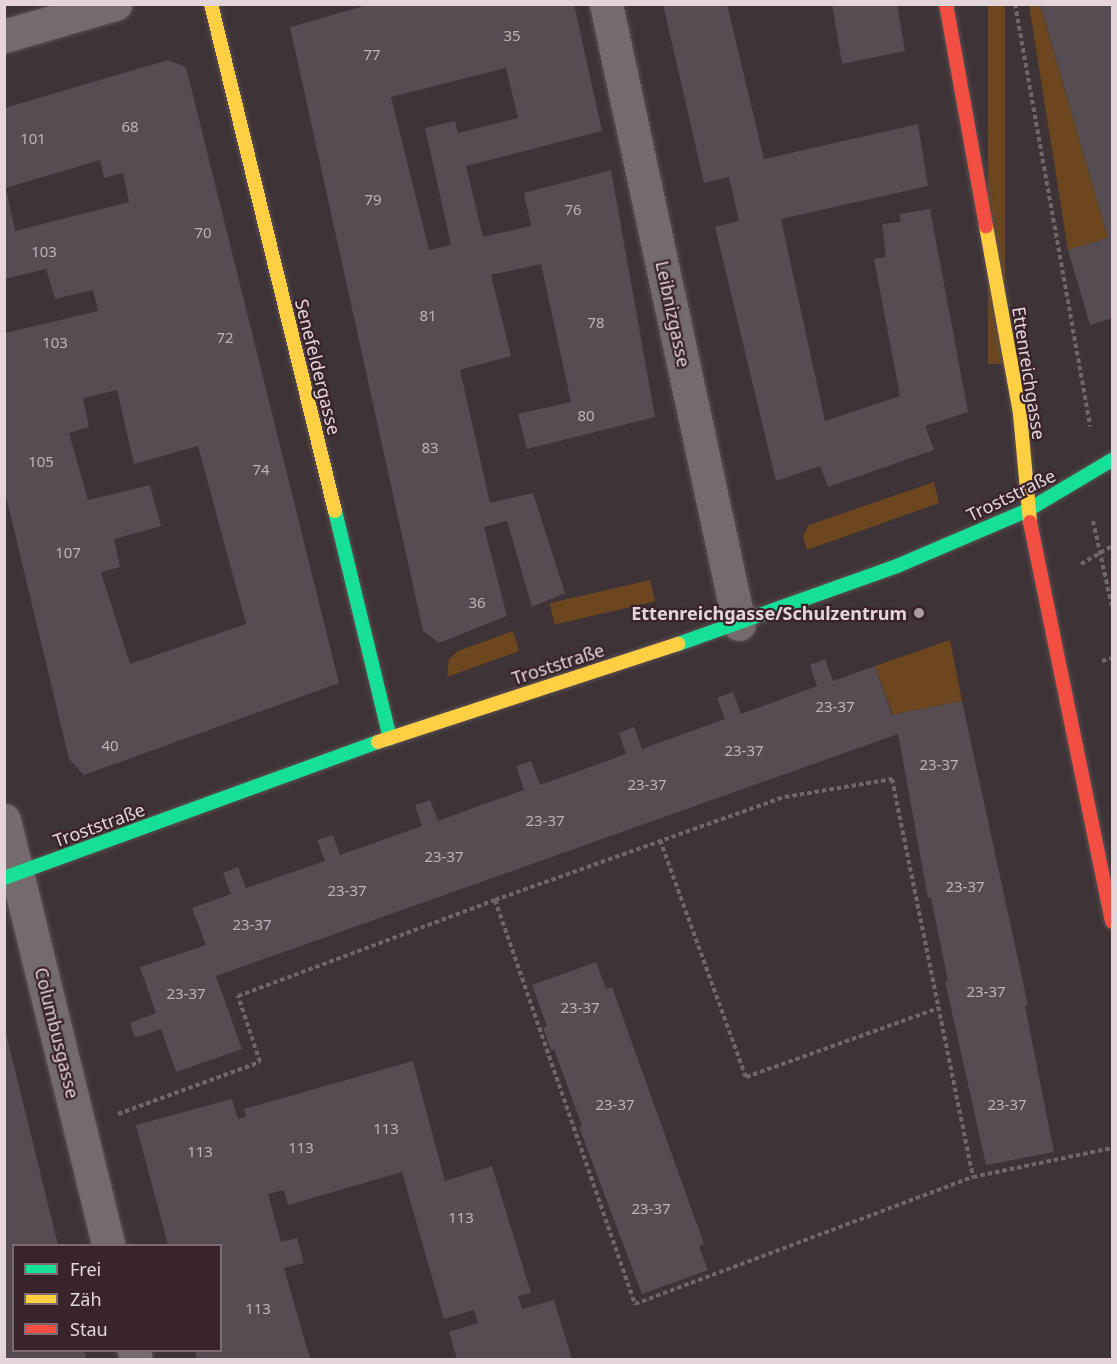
<!DOCTYPE html>
<meta charset="utf-8">
<style>
body{margin:0}
#map{position:relative;width:1117px;height:1364px;overflow:hidden;background:#3e3336;font-family:"Noto Sans",sans-serif}
div>[style]{position:absolute}
.green>*{inset:0;background:#6b461e;transform-origin:0 0}
.building>*{inset:0;background:#554d51}
.path>*{height:4px;margin-top:-2px;transform-origin:0;background:repeating-linear-gradient(90deg,#70676a 0 4.5px,transparent 0 7.5px)}
.roads{filter:drop-shadow(0 0 2px #5a5053) drop-shadow(0 0 2px #5a5053)}
.street>*{height:33px;margin:-16.5px;padding:0 16.5px;transform-origin:16.5px;border-radius:16.5px;background:#746b6e}
.fast>*{height:14px;margin:-7px;padding:0 7px;transform-origin:7px;border-radius:7px;background:#16e098}
.slow>*{height:14px;margin:-7px;padding:0 7px;transform-origin:7px;border-radius:7px;background:#ffcf43}
.jam>*{height:14px;margin:-7px;padding:0 7px;transform-origin:7px;border-radius:7px;background:#f24e42}
.dots>*{width:16px;height:16px;translate:-50% -50%;box-sizing:border-box;border:3px solid #39242b;border-radius:50%}
span{translate:-50% -50%;white-space:nowrap;text-align:center;line-height:1.15;-webkit-text-stroke:4.5px #39242b;paint-order:stroke}
.number-label{font-size:15px;color:#c0b3b8}
.number-label span{-webkit-text-stroke-width:0}
.street-label{font-size:18px;color:#e4d5da}
.poi-label{font-size:18px;color:#e4d5da;font-weight:700}
.right{translate:-100% -50%;text-align:right}
.frame{position:absolute;inset:0;border:6px solid #e4d5da;pointer-events:none}
.legend{position:absolute;left:12px;top:1244px;width:210px;height:108px;box-sizing:border-box;background:#39242b;border:2px solid #7d6b71;margin:0;padding:8px 10px;list-style:none;font-size:18px;color:#e4d5da}
.legend li{display:flex;align-items:center;gap:12px;height:30px}
.legend b{width:30px;border:2px solid #7d6b71}
</style>
<div id="map">
<div class="green">
<div style="left:988px;top:5px;width:17px;height:359px"></div>
<div style="clip-path:polygon(1029px 5px,1040px 5px,1108px 238px,1068px 250px)"></div>
<div style="clip-path:polygon(934px 482px,939px 503px,807px 550px,803px 536px,809px 525px)"></div>
<div style="left:650px;top:580px;width:22px;height:103px;rotate:77deg"></div>
<div style="clip-path:polygon(513px 631px,519px 651px,447px 677px,449px 659px,458px 651px)"></div>
<div style="clip-path:polygon(950px 640px,962px 701px,893px 715px,875px 666px)"></div>
</div>
<div class="building">
<div style="clip-path:polygon(evenodd,371px 4px,574px 4px,602px 131px,466px 166px,483px 237px,531px 226px,524px 193px,611px 170px,655px 417px,527px 449px,518px 414px,571px 402px,541px 264px,491px 275px,511px 356px,460px 370px,490px 503px,533px 493px,565px 593px,532px 607px,507px 521px,484px 527px,507px 616px,439px 643px,423px 631px,290px 27px,371px 4px,506px 68px,518px 118px,458px 133px,455px 121px,425px 128px,451px 245px,429px 250px,391px 97px,506px 68px)"></div>
<div style="clip-path:polygon(663px 4px,727px 4px,764px 159px,918px 124px,928px 186px,781px 219px,825px 421px,900px 396px,874px 259px,886px 257px,882px 224px,901px 222px,899px 214px,930px 209px,968px 412px,925px 426px,934px 450px,828px 487px,820px 466px,776px 481px,715px 227px,739px 221px,729px 177px,704px 183px)"></div>
<div style="clip-path:polygon(832px 4px,897px 4px,905px 51px,842px 64px)"></div>
<div style="clip-path:polygon(1040px 4px,1112px 4px,1112px 318px,1090px 325px,1068px 250px,1108px 238px)"></div>
<div style="clip-path:polygon(evenodd,168px 60px,186px 67px,339px 683px,84px 775px,69px 759px,5px 492px,5px 333px,98px 311px,93px 290px,55px 299px,46px 269px,4px 279px,4px 108px,168px 60px,100px 160px,104px 178px,123px 173px,129px 202px,15px 231px,6px 188px,100px 160px,168px 60px,117px 390px,134px 464px,198px 446px,246px 624px,130px 664px,101px 572px,120px 567px,114px 539px,161px 526px,150px 485px,88px 500px,69px 433px,89px 427px,83px 398px,117px 390px)"></div>
<div style="clip-path:polygon(825px 659px,833px 681px,875px 666px,892px 715px,962px 701px,1028px 1005px,1025px 1006px,1054px 1152px,986px 1165px,945px 981px,948px 981px,931px 898px,928px 898px,898px 734px,216px 976px,242px 1049px,176px 1072px,161px 1029px,135px 1038px,130px 1023px,156px 1013px,140px 967px,206px 945px,192px 908px,231px 894px,223px 873px,238px 867px,246px 888px,325px 861px,317px 840px,333px 835px,340px 855px,422px 826px,415px 805px,430px 800px,438px 821px,481px 805px,524px 790px,516px 766px,531px 761px,540px 785px,626px 754px,619px 733px,634px 727px,642px 749px,686px 733px,725px 719px,717px 698px,733px 692px,741px 714px,817px 686px,810px 665px)"></div>
<div style="clip-path:polygon(596px 962px,606px 989px,612px 987px,704px 1244px,699px 1246px,708px 1270px,642px 1294px,579px 1127px,582px 1126px,554px 1049px,551px 1050px,543px 1027px,547px 1027px,532px 985px)"></div>
<div style="clip-path:polygon(5px 1029px,58px 1245px,14px 1245px,14px 1350px,84px 1350px,86px 1359px,5px 1359px)"></div>
<div style="clip-path:polygon(413px 1061px,445px 1181px,492px 1166px,531px 1293px,518px 1296px,522px 1309px,554px 1300px,572px 1359px,457px 1359px,449px 1332px,478px 1323px,474px 1310px,444px 1319px,402px 1172px,288px 1205px,284px 1190px,268px 1194px,281px 1242px,297px 1238px,304px 1263px,284px 1268px,310px 1359px,197px 1359px,195px 1350px,220px 1350px,220px 1245px,168px 1245px,136px 1125px,232px 1099px,238px 1119px,246px 1117px,244px 1109px)"></div>
</div>
<div class="path">
<div style="left:1015px;top:4px;width:429px;rotate:79.9deg"></div>
<div style="left:1093px;top:521px;width:88px;rotate:77.5deg"></div>
<div style="left:1081px;top:564px;width:36px;rotate:-30deg"></div>
<div style="left:1102px;top:661px;width:10px;rotate:-17deg"></div>
<div style="left:660px;top:840px;width:252px;rotate:70.1deg"></div>
<div style="left:746px;top:1077px;width:205px;rotate:-19.7deg"></div>
<div style="left:495px;top:900px;width:428px;rotate:70.9deg"></div>
<div style="left:635px;top:1304px;width:361px;rotate:-20.6deg"></div>
<div style="left:118px;top:1114px;width:151px;rotate:-20.1deg"></div>
<div style="left:260px;top:1062px;width:70px;rotate:-108.4deg"></div>
<div style="left:238px;top:996px;width:274px;rotate:-20.5deg"></div>
<div style="left:495px;top:900px;width:308px;rotate:-19.6deg"></div>
<div style="left:785px;top:797px;width:109px;rotate:-9.5deg"></div>
<div style="left:892px;top:779px;width:406px;rotate:78.5deg"></div>
<div style="left:973px;top:1177px;width:142px;rotate:-11.8deg"></div>
</div>
<div class="roads">
<div class="street">
<div style="left:606px;top:4px;width:634px;rotate:77.89deg"></div>
<div style="left:4px;top:36px;width:116px;rotate:-16.1deg"></div>
<div style="left:4px;top:820px;width:439px;rotate:76.2deg"></div>
<div style="left:134px;top:1350px;width:10px;rotate:79deg"></div>
</div>
<div class="fast">
<div style="left:335px;top:511px;width:234px;rotate:76.4deg"></div>
<div style="left:678px;top:644px;width:232px;rotate:-19.6deg"></div>
<div style="left:897px;top:566px;width:142px;rotate:-23.1deg"></div>
<div style="left:1028px;top:510px;width:98px;rotate:-30.8deg"></div>
<div style="left:4px;top:878px;width:398px;rotate:-20deg"></div>
</div>
<div class="slow">
<div style="left:211px;top:4px;width:522px;rotate:76.26deg"></div>
<div style="left:986px;top:226px;width:191px;rotate:79.7deg"></div>
<div style="left:1020px;top:414px;width:108px;rotate:84.7deg"></div>
<div style="left:378px;top:742px;width:316px;rotate:-18.1deg"></div>
</div>
<div class="jam">
<div style="left:946px;top:4px;width:226px;rotate:79.8deg"></div>
<div style="left:1030px;top:522px;width:408px;rotate:78.4deg"></div>
</div>
</div>
<div class="dots">
<div style="left:919px;top:613px;background:#aa9ca1"></div>
</div>
<div class="number-label">
<span style="left:512px;top:36px">35</span>
<span style="left:372px;top:55px">77</span>
<span style="left:130px;top:127px">68</span>
<span style="left:33px;top:139px">101</span>
<span style="left:373px;top:200px">79</span>
<span style="left:573px;top:210px">76</span>
<span style="left:203px;top:233px">70</span>
<span style="left:44px;top:252px">103</span>
<span style="left:428px;top:316px">81</span>
<span style="left:596px;top:323px">78</span>
<span style="left:225px;top:338px">72</span>
<span style="left:55px;top:343px">103</span>
<span style="left:586px;top:416px">80</span>
<span style="left:430px;top:448px">83</span>
<span style="left:41px;top:462px">105</span>
<span style="left:261px;top:470px">74</span>
<span style="left:68px;top:553px">107</span>
<span style="left:477px;top:603px">36</span>
<span style="left:835px;top:707px">23-37</span>
<span style="left:110px;top:746px">40</span>
<span style="left:744px;top:751px">23-37</span>
<span style="left:939px;top:765px">23-37</span>
<span style="left:647px;top:785px">23-37</span>
<span style="left:545px;top:821px">23-37</span>
<span style="left:444px;top:857px">23-37</span>
<span style="left:965px;top:887px">23-37</span>
<span style="left:347px;top:891px">23-37</span>
<span style="left:252px;top:925px">23-37</span>
<span style="left:986px;top:992px">23-37</span>
<span style="left:186px;top:994px">23-37</span>
<span style="left:580px;top:1008px">23-37</span>
<span style="left:615px;top:1105px">23-37</span>
<span style="left:1007px;top:1105px">23-37</span>
<span style="left:386px;top:1129px">113</span>
<span style="left:301px;top:1148px">113</span>
<span style="left:200px;top:1152px">113</span>
<span style="left:651px;top:1209px">23-37</span>
<span style="left:461px;top:1218px">113</span>
<span style="left:258px;top:1309px">113</span>
</div>
<div class="street-label">
<span style="left:673px;top:314px;rotate:78deg">Leibnizgasse</span>
<span style="left:318px;top:367px;rotate:76deg">Senefeldergasse</span>
<span style="left:1029px;top:373px;rotate:81deg">Ettenreichgasse</span>
<span style="left:1011px;top:495px;rotate:-26deg">Troststraße</span>
<span style="left:558px;top:664px;rotate:-18deg">Troststraße</span>
<span style="left:99px;top:825px;rotate:-20deg">Troststraße</span>
<span style="left:57px;top:1033px;rotate:76deg">Columbusgasse</span>
</div>
<div class="poi-label">
<span class="right" style="left:907px;top:613px">Ettenreichgasse/Schulzentrum</span>
</div>
<div class="frame"></div>
<ul class="legend">
<li><b style="height:8px;background:#16e098"></b>Frei</li>
<li><b style="height:8px;background:#ffcf43"></b>Zäh</li>
<li><b style="height:8px;background:#f24e42"></b>Stau</li>
</ul>
</div>
